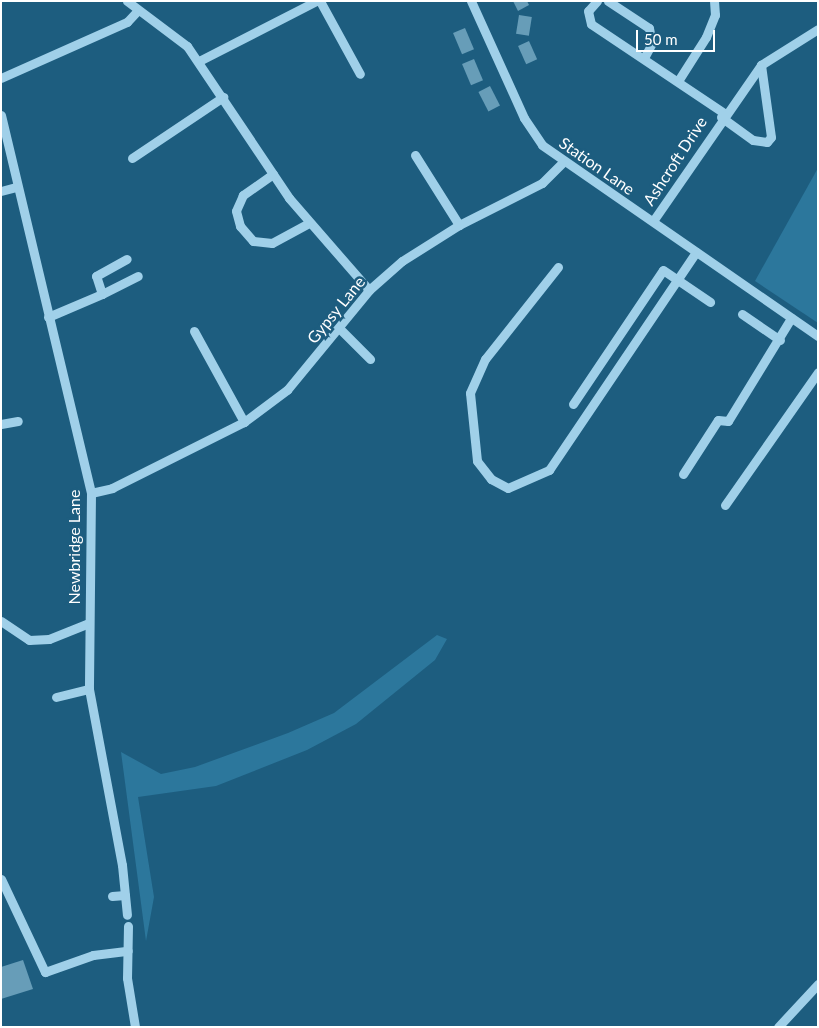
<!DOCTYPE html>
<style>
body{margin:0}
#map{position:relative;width:819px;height:1028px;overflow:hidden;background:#1d5d7f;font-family:Lato,sans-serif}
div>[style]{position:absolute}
.green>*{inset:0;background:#2c779c}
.building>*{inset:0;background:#679db8;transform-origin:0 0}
.minor>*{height:9px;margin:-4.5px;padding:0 4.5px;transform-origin:4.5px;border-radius:4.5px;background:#a0d0e9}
span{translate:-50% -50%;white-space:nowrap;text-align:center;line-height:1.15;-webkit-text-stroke:5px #1d5d7f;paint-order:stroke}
.street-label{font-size:16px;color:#fff}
.frame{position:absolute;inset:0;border:2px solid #fff;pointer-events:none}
.scale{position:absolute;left:636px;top:30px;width:79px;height:22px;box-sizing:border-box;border:2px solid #fff;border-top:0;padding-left:6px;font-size:15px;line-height:18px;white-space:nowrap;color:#fff;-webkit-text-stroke:4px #1d5d7f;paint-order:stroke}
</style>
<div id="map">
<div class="green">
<div style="clip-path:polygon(818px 168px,818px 323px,755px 281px)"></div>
<div style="clip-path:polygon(437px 635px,447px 639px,435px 660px,356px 724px,307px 750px,216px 786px,138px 797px,154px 897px,146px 941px,121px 752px,161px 774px,195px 767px,288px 733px,334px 713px)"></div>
</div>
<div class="building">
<div style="clip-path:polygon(513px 1px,527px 1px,529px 5px,518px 11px)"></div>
<div style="left:519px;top:15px;width:13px;height:19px;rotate:9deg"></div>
<div style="left:465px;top:28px;width:23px;height:13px;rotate:67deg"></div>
<div style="left:529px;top:41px;width:20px;height:12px;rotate:66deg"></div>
<div style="left:474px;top:59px;width:23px;height:13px;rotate:67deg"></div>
<div style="left:490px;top:86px;width:22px;height:13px;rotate:63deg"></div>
<div style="clip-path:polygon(23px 960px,33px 989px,1px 999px,1px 967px)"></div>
</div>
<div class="minor">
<div style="left:127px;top:1px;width:75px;rotate:36.9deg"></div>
<div style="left:187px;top:46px;width:183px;rotate:56.1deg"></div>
<div style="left:289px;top:198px;width:122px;rotate:49deg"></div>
<div style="left:320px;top:1px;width:83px;rotate:61.3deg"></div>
<div style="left:471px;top:1px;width:128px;rotate:65.6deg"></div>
<div style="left:524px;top:118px;width:32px;rotate:56deg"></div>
<div style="left:542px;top:145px;width:336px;rotate:34.7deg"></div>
<div style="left:597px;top:1px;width:13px;rotate:132deg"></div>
<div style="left:588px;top:11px;width:13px;rotate:77deg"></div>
<div style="left:591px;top:24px;width:160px;rotate:33.8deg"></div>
<div style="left:608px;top:1px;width:49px;rotate:33.4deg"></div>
<div style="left:649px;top:28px;width:15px;rotate:79deg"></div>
<div style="left:652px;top:43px;width:17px;rotate:118deg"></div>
<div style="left:199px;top:61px;width:131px;rotate:-27.1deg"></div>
<div style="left:1px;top:78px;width:138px;rotate:-24deg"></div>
<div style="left:127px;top:22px;width:16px;rotate:-47deg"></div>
<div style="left:678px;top:81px;width:52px;rotate:-57.5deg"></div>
<div style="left:706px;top:37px;width:24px;rotate:-68deg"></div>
<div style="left:715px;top:15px;width:14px;rotate:-94deg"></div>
<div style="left:1px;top:115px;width:389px;rotate:76.6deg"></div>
<div style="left:91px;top:493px;width:196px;rotate:90.6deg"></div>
<div style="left:89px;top:689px;width:179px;rotate:79.4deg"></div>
<div style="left:122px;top:865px;width:50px;rotate:84.3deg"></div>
<div style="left:721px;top:117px;width:39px;rotate:36deg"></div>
<div style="left:753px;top:140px;width:14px;rotate:8deg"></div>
<div style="left:767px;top:142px;width:6px;rotate:-51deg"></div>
<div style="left:771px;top:137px;width:73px;rotate:-97.9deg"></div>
<div style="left:415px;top:155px;width:83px;rotate:57.8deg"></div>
<div style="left:132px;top:158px;width:110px;rotate:-33.8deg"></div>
<div style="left:273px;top:174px;width:37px;rotate:145deg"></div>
<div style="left:243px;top:195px;width:17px;rotate:114deg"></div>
<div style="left:236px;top:211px;width:16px;rotate:75deg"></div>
<div style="left:240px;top:226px;width:20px;rotate:49deg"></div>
<div style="left:253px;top:241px;width:19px;rotate:6deg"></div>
<div style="left:272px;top:243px;width:42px;rotate:-28.4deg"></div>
<div style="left:1px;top:191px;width:16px;rotate:-15deg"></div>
<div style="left:653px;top:221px;width:190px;rotate:-55.3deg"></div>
<div style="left:761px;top:65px;width:67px;rotate:-32.3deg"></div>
<div style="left:558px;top:267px;width:117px;rotate:128.4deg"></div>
<div style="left:485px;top:359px;width:37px;rotate:114deg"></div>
<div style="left:470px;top:393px;width:68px;rotate:84.1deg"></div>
<div style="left:477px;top:461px;width:23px;rotate:52deg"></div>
<div style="left:491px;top:479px;width:19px;rotate:28deg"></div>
<div style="left:508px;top:488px;width:45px;rotate:-23.7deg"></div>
<div style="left:549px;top:470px;width:263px;rotate:-56deg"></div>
<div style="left:102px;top:294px;width:40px;rotate:-26.6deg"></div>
<div style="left:742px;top:314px;width:46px;rotate:34.4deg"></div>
<div style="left:48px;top:317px;width:59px;rotate:-23.1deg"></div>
<div style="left:102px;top:294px;width:19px;rotate:-108deg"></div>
<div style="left:96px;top:276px;width:35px;rotate:-29deg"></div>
<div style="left:339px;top:328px;width:44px;rotate:45deg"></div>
<div style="left:194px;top:331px;width:104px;rotate:61.2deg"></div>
<div style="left:573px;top:404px;width:161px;rotate:-56.1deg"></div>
<div style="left:663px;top:270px;width:57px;rotate:34.2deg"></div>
<div style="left:1px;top:424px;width:17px;rotate:-10deg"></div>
<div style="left:683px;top:474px;width:64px;rotate:-57.1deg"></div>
<div style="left:718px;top:420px;width:10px;rotate:6deg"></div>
<div style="left:728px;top:421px;width:121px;rotate:-58.5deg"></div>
<div style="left:91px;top:493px;width:22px;rotate:-13deg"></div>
<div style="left:112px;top:488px;width:148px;rotate:-26.6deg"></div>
<div style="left:244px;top:422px;width:54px;rotate:-36.7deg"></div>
<div style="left:287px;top:390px;width:129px;rotate:-50.6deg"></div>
<div style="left:369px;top:290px;width:44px;rotate:-41.3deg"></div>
<div style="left:402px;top:261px;width:67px;rotate:-32.3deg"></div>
<div style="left:459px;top:225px;width:93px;rotate:-26.8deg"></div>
<div style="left:542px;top:183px;width:28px;rotate:-45deg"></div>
<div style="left:725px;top:505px;width:162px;rotate:-55deg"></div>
<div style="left:1px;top:621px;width:34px;rotate:34deg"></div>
<div style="left:29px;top:640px;width:20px;rotate:-3deg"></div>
<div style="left:49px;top:639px;width:43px;rotate:-21.8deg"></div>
<div style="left:56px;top:697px;width:34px;rotate:-14deg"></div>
<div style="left:1px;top:879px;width:103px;rotate:64.7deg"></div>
<div style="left:45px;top:972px;width:51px;rotate:-19.5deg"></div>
<div style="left:93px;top:955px;width:35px;rotate:-7deg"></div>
<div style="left:112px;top:896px;width:13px;rotate:-4deg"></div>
<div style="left:128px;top:926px;width:52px;rotate:91.1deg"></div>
<div style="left:127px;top:978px;width:50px;rotate:80.7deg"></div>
<div style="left:778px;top:1027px;width:59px;rotate:-47.1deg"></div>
</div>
<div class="street-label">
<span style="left:675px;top:161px;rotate:-57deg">Ashcroft Drive</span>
<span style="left:597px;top:166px;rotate:35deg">Station Lane</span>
<span style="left:336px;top:310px;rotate:-51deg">Gypsy Lane</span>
<span style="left:74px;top:547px;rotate:-90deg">Newbridge Lane</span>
</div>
<div class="frame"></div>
<div class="scale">50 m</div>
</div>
